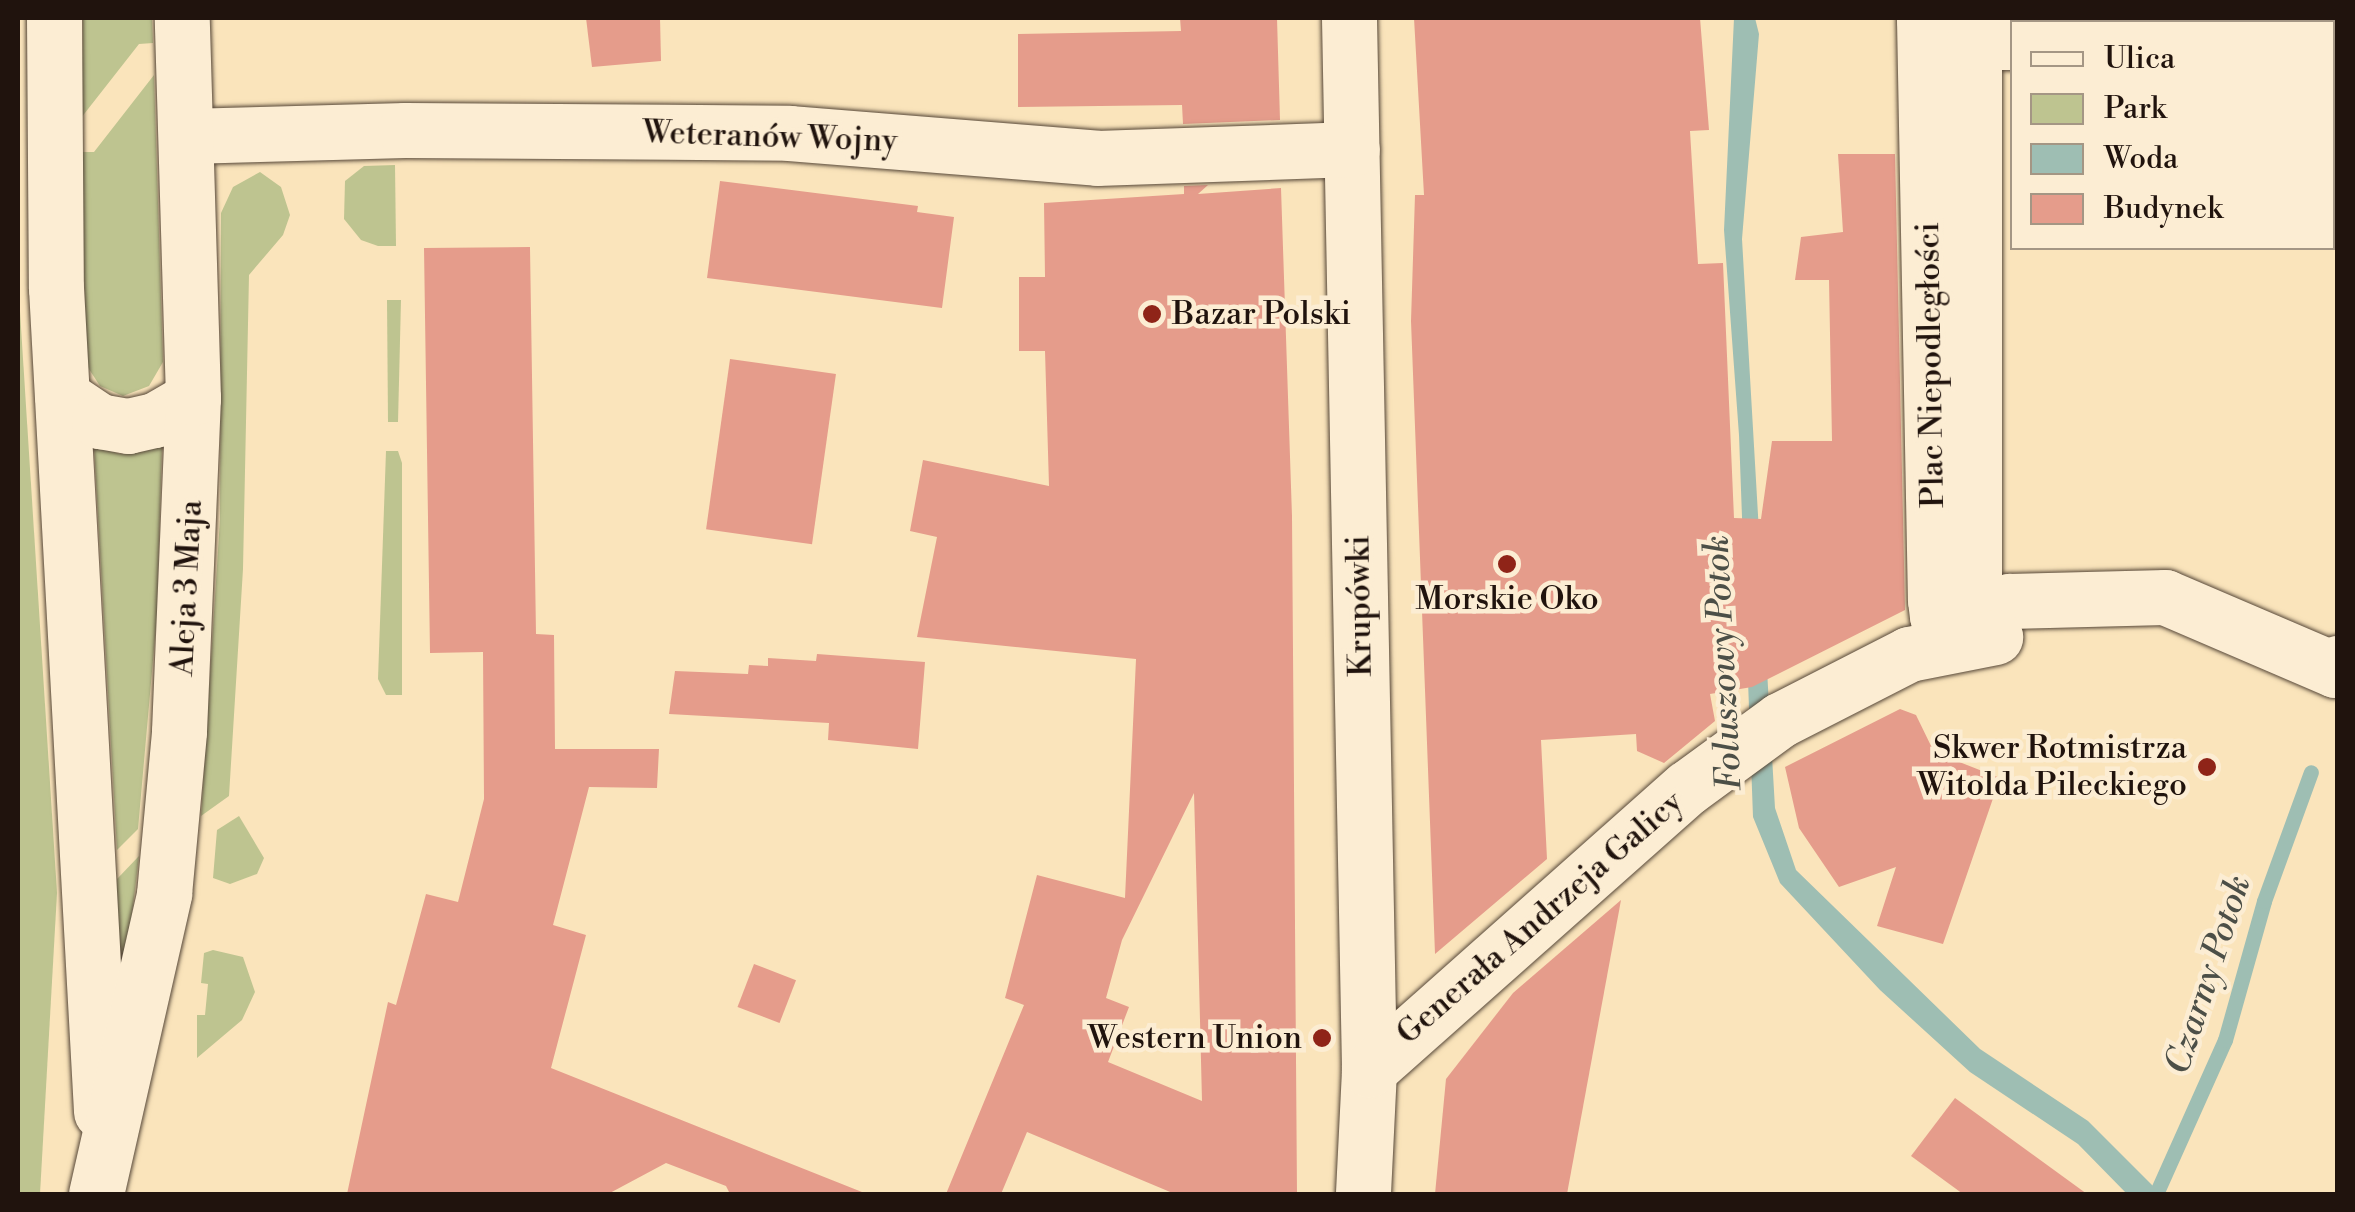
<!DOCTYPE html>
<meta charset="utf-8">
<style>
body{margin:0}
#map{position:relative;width:2355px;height:1212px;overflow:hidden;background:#fae4bb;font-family:"Libre Bodoni",serif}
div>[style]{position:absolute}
.green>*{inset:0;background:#bec490}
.water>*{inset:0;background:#9ebeb3}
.stream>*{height:15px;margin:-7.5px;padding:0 7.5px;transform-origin:7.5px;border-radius:7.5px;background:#9ebeb3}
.building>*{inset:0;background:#e59c8b;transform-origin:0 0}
.roads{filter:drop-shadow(0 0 2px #564738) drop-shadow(0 0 2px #564738)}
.minor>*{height:55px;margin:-27.5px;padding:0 27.5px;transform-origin:27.5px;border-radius:27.5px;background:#fcedd3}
.dots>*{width:28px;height:28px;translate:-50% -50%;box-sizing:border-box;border:5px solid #fcedd3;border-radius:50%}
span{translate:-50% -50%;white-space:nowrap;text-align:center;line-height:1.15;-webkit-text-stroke:9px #fcedd3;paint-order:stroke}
.street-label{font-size:32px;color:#20130d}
.poi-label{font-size:32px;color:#20130d}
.left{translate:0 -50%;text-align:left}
.right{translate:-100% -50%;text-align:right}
.water-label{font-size:35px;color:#4c4f47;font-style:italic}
.frame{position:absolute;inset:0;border:20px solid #20130d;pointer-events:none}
.legend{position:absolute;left:2010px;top:20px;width:325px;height:230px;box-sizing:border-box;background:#fcedd3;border:2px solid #a49684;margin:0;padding:12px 18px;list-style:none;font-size:30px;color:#20130d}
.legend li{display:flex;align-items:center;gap:20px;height:50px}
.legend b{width:50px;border:2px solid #a49684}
</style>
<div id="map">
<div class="green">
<div style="clip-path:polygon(83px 18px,152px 18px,153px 43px,139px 44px,81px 118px)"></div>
<div style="clip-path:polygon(154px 75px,163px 362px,149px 386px,123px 396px,100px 386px,87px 366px,80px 152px,94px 152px)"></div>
<div style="clip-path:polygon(395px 165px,396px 246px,378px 246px,361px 240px,344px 219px,345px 181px,364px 166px)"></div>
<div style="clip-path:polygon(260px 172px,281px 187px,290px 215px,283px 235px,249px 275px,243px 569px,229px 796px,201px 816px,220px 519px,221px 213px,233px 187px)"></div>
<div style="clip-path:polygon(18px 280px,57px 893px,40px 1194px,18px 1194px)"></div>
<div style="clip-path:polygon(387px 300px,401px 300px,398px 422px,388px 422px)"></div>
<div style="clip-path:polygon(94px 446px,120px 454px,162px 446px,157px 615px,138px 829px,117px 850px)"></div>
<div style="clip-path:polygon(386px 451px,398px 451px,402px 463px,402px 695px,386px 695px,378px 679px)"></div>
<div style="clip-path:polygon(239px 816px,264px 858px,257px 874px,230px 884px,213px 878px,217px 830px)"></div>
<div style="clip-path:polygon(139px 856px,113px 1072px,117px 879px)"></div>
<div style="clip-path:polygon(213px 950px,243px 957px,255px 992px,242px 1020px,197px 1058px,197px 1015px,205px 1015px,208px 984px,201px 983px,204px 953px)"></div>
</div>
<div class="water">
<div style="clip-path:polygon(1734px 18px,1755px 18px,1759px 34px,1742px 239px,1775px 808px,1796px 870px,1980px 1049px,2088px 1121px,2161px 1194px,2127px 1194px,2078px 1144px,1970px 1072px,1880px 990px,1780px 883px,1753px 817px,1739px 435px,1724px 230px)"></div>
</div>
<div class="stream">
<div style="left:2156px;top:1194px;width:169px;rotate:-65.9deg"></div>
<div style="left:2225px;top:1040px;width:144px;rotate:-74.3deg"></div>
<div style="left:2264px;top:901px;width:137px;rotate:-70deg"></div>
</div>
<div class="building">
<div style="clip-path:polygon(586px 18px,660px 18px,661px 61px,592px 67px)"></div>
<div style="clip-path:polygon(1180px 18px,1277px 18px,1280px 120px,1183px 124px,1182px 105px,1018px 107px,1018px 34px,1181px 31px)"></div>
<div style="clip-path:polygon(1414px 18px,1700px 18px,1709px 130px,1690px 131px,1698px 264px,1723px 263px,1734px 518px,1761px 519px,1772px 441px,1832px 441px,1829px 280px,1795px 280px,1801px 237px,1843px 232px,1838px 154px,1895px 154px,1905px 610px,1752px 687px,1710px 694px,1715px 721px,1664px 763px,1637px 751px,1636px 734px,1541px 740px,1547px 859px,1435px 954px,1411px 321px,1415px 195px,1424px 195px)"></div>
<div style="clip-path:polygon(720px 181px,918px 206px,917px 212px,954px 217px,942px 308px,707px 278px)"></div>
<div style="clip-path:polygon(evenodd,1208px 185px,1198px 194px,1281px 188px,1292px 516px,1297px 1194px,1175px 1194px,1027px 1132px,1001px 1194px,946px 1194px,1024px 1005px,1005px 998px,1037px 875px,1125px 898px,1136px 659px,917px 637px,937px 537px,910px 531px,923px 460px,1049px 486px,1045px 351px,1019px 351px,1019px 277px,1045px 277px,1044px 203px,1184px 194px,1184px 186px,1208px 185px,1194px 793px,1198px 940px,1202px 1101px,1108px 1062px,1129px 1007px,1106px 998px,1122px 940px,1194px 793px)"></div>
<div style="clip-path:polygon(530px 247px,536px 634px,554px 635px,555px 749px,659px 749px,657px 788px,589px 787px,553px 925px,586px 935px,551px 1068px,867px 1194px,730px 1194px,726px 1186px,666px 1163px,608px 1194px,347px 1194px,388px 1002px,396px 1005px,426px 894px,458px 902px,484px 799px,483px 652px,430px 653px,424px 248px)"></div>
<div style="left:730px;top:359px;width:107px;height:172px;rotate:8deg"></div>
<div style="clip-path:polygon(817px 654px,925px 662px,918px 749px,828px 740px,829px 723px,669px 714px,675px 671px,748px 674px,749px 665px,768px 666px,768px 658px,816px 661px)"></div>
<div style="clip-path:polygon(1900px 709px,1916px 715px,1934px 752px,2000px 778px,1943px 944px,1877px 926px,1896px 867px,1839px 887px,1799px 828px,1785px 767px)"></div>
<div style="clip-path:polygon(1621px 900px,1567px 1194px,1435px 1194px,1446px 1079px,1513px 993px)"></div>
<div style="left:754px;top:964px;width:45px;height:46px;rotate:21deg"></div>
<div style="clip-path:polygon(1955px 1098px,2087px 1194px,1963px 1194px,1911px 1156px)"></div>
</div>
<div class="roads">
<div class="minor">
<div style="left:54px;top:18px;width:270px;rotate:89.6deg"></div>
<div style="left:56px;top:288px;width:825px;rotate:86.87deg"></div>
<div style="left:1349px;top:18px;width:1052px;rotate:88.91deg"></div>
<div style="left:1369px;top:1070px;width:124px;rotate:92.8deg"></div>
<div style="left:2249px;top:18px;width:325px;rotate:179.8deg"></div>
<div style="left:1924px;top:19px;width:581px;rotate:88.92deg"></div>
<div style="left:1935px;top:600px;width:16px;rotate:83deg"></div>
<div style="left:1937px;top:616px;width:74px;rotate:-11.8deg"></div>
<div style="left:2009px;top:601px;width:156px;rotate:-1.5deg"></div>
<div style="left:2165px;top:597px;width:185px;rotate:23.2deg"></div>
<div style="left:2335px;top:670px;width:8px;rotate:-67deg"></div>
<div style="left:2302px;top:18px;width:36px"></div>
<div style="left:187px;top:136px;width:218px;rotate:-1.6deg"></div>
<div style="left:405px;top:130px;width:384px;rotate:0.4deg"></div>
<div style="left:789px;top:133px;width:309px;rotate:4.6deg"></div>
<div style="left:1097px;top:158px;width:255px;rotate:-2deg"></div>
<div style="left:62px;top:396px;width:45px;rotate:34deg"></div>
<div style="left:99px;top:421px;width:29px;rotate:10deg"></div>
<div style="left:128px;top:426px;width:28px;rotate:-13deg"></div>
<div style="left:155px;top:420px;width:44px;rotate:-30.1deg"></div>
<div style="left:1974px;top:637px;width:595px;rotate:-90deg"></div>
<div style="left:1974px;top:42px;width:38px"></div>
<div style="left:1369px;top:1070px;width:425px;rotate:-41.6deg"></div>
<div style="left:1687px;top:788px;width:115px;rotate:-36.2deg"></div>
<div style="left:1780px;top:720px;width:145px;rotate:-27.1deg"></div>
<div style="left:1909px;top:654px;width:88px;rotate:-11.2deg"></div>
<div style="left:96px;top:1194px;width:308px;rotate:-77.2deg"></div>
<div style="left:164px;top:894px;width:164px;rotate:-84.7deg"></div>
<div style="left:179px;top:731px;width:333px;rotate:-87.6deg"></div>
<div style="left:193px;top:398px;width:380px;rotate:-91.7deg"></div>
</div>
</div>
<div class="dots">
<div style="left:1152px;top:314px;background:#8f2418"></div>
<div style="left:1507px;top:564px;background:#8f2418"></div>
<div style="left:2207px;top:767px;background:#8f2418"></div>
<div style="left:1322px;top:1038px;background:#8f2418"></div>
</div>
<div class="street-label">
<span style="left:770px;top:137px;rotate:2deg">Weteranów Wojny</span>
<span style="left:1931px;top:365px;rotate:-91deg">Plac Niepodległości</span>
<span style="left:187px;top:588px;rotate:-87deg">Aleja 3 Maja</span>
<span style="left:1360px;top:606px;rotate:-91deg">Krupówki</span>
<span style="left:1540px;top:918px;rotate:-41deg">Generała Andrzeja Galicy</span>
</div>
<div class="poi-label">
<span class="left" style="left:1172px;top:314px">Bazar Polski</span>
<span style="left:1507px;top:599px">Morskie Oko</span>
<span class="right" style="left:2187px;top:767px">Skwer Rotmistrza<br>Witolda Pileckiego</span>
<span class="right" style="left:1302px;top:1038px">Western Union</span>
</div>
<div class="water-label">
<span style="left:1724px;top:663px;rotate:-93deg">Foluszowy Potok</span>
<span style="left:2209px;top:975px;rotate:-72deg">Czarny Potok</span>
</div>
<div class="frame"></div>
<ul class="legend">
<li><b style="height:12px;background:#fcedd3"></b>Ulica</li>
<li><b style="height:28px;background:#bec490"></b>Park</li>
<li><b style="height:28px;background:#9ebeb3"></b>Woda</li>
<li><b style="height:28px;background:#e59c8b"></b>Budynek</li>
</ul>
</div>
